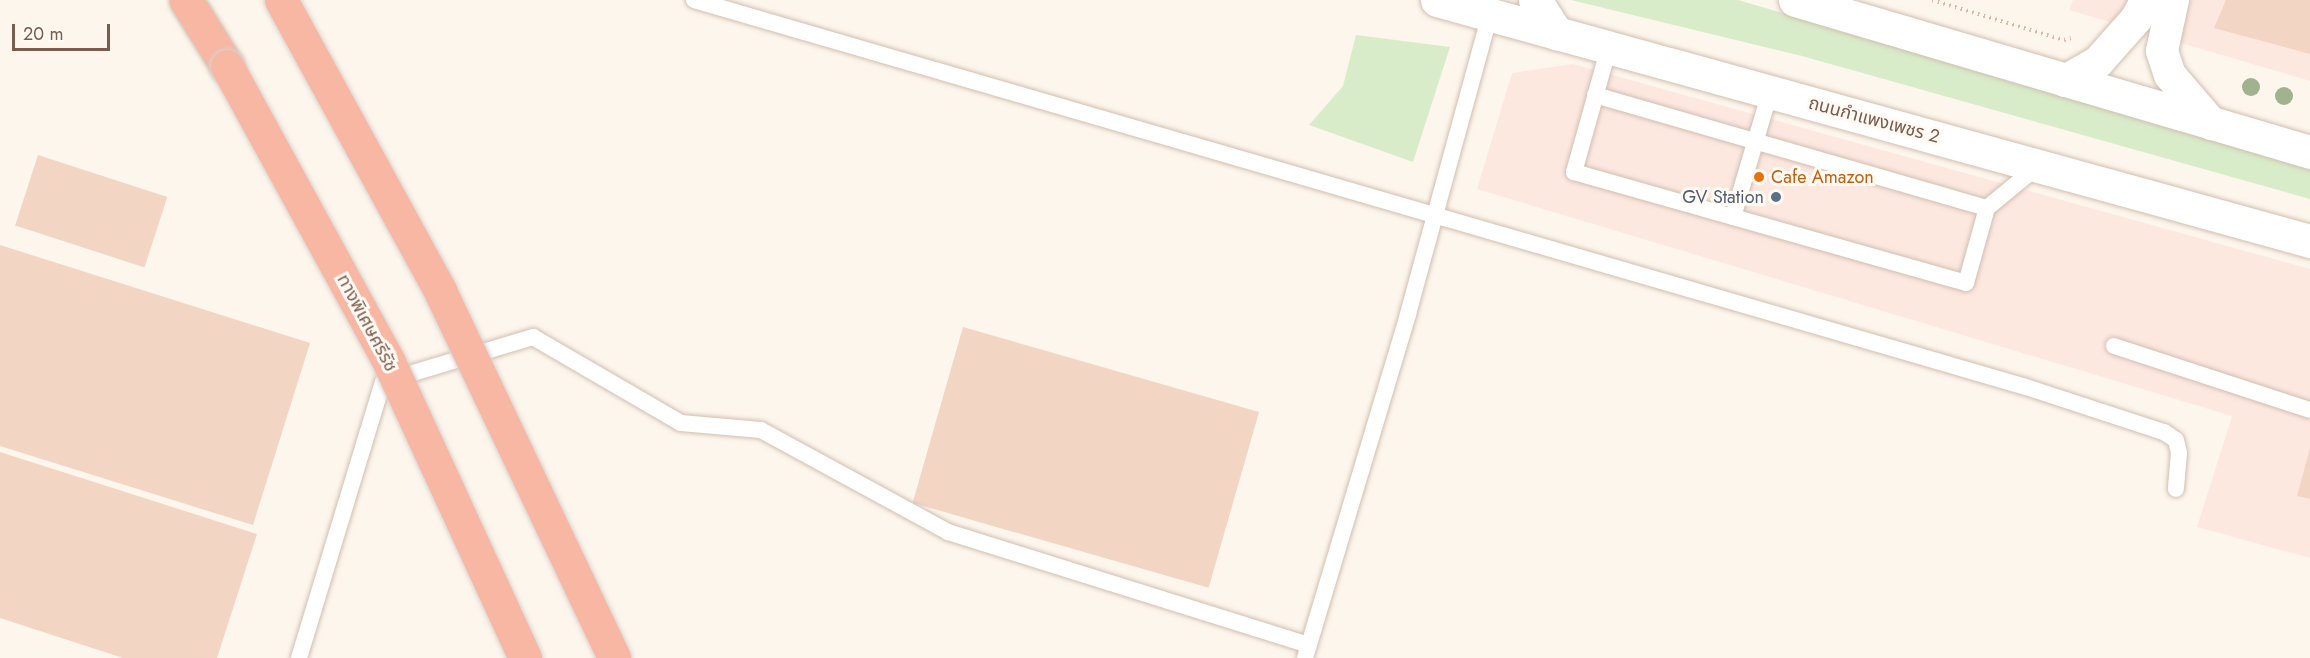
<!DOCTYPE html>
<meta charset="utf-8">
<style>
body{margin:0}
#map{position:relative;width:2310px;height:658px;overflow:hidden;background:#fdf6ec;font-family:Jost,"Noto Sans Thai",sans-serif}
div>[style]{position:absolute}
.commercial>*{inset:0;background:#fde8e0}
.green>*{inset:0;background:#d8ecc9}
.building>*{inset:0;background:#f3d5c3;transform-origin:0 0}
.path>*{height:4px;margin-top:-2px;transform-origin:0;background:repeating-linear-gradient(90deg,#d9b8a5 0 1.5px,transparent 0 6px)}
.roads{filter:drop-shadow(0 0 2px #d1beb0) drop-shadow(0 0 2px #d1beb0)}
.service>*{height:16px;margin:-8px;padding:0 8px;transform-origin:8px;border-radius:8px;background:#fff}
.minor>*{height:32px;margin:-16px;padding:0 16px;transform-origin:16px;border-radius:16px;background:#fff}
.secondary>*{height:33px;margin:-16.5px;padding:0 16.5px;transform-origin:16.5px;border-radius:16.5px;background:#fff}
.motorway>*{height:33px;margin:-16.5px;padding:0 16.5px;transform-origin:16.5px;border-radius:16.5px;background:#f7b7a3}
.bridges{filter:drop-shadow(0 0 2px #dad1cd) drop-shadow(0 0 2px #dad1cd)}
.motorway-bridge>*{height:33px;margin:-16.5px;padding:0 16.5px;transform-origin:16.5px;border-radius:16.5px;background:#f7b7a3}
.trees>*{width:18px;height:18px;margin:-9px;border-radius:50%;background:#a0b28e}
.dots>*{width:16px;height:16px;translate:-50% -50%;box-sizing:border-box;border:3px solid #fffaf3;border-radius:50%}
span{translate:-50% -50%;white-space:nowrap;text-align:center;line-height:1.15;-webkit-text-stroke:6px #fffaf3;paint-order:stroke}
.street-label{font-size:18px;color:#7a5c4d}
.food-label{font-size:18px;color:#c56008}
.left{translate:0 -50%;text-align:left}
.service-label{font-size:18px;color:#4e5e75}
.right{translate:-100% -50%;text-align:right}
.scale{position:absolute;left:12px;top:24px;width:98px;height:27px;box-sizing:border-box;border:3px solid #7a5c4d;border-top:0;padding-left:8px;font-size:18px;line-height:21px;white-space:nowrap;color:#7a5c4d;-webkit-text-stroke:4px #fffaf3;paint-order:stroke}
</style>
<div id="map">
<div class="commercial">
<div style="clip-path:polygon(2073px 0,2310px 0,2310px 81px,2069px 10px)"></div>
<div style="clip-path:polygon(1573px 64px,2310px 269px,2310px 558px,2197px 527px,2232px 416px,1477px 189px,1512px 73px)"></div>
</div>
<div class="green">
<div style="clip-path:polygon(1571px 0,1738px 0,2310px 168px,2310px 199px,1802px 56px)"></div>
<div style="clip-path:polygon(1356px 35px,1450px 47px,1413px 162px,1309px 125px,1343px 86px)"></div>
</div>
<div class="building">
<div style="clip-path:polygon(2226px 0,2310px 0,2310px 54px,2214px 28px)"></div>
<div style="left:38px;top:155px;width:136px;height:74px;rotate:18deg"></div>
<div style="clip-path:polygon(0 245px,310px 343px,253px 525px,0 446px)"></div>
<div style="left:963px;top:327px;width:308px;height:183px;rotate:16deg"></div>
<div style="clip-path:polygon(2310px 448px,2310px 499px,2297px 496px)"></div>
<div style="clip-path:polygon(0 452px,257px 534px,217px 658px,123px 658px,0 618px)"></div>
</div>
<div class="path">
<div style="left:1932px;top:0;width:138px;rotate:16.9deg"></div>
<div style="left:2064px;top:40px;width:7px;rotate:-16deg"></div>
</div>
<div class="roads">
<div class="service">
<div style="left:694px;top:0;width:1387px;rotate:16.2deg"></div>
<div style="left:2026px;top:387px;width:145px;rotate:18.1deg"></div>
<div style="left:2164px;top:432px;width:14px;rotate:34deg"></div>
<div style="left:2176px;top:440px;width:13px;rotate:77deg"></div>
<div style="left:2179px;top:453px;width:36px;rotate:95deg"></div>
<div style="left:1609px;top:47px;width:130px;rotate:105.6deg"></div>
<div style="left:1574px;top:172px;width:407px;rotate:15.8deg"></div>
<div style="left:1966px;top:283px;width:78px;rotate:-74.4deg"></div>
<div style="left:1987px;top:208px;width:66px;rotate:-39.5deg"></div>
<div style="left:1595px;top:95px;width:408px;rotate:16.1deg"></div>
<div style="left:1733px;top:217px;width:130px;rotate:-73.5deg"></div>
<div style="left:2114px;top:346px;width:206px;rotate:18.1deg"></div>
<div style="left:299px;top:658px;width:288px;rotate:-73.1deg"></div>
<div style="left:383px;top:382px;width:157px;rotate:-16.7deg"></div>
<div style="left:533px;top:337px;width:171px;rotate:30.2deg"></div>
<div style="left:681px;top:423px;width:80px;rotate:5deg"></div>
<div style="left:761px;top:430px;width:213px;rotate:28.6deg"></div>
<div style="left:948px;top:532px;width:378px;rotate:17.4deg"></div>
<div style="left:1305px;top:658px;width:359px;rotate:-73.3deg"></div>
<div style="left:1408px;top:314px;width:310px;rotate:-74.7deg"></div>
</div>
<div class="minor">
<div style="left:2173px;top:0;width:52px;rotate:102.2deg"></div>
<div style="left:2162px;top:51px;width:25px;rotate:72deg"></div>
<div style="left:2170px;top:75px;width:65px;rotate:49.4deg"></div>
<div style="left:2065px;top:81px;width:39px;rotate:-30deg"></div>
<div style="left:2099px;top:61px;width:57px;rotate:-48.5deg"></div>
<div style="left:2137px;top:18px;width:20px;rotate:-63deg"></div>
</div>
<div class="secondary">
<div style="left:1437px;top:0;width:906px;rotate:15.43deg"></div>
<div style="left:1535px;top:0;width:40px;rotate:57.1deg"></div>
<div style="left:1795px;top:0;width:537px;rotate:16.44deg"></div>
</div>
<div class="motorway">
<div style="left:186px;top:0;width:78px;rotate:58.2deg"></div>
</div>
</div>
<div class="bridges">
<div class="motorway-bridge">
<div style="left:281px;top:0;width:332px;rotate:61.3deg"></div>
<div style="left:440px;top:291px;width:406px;rotate:64.6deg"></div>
<div style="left:227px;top:66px;width:335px;rotate:61.3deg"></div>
<div style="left:388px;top:360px;width:328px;rotate:65.3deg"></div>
</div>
</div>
<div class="trees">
<div style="left:2251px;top:87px"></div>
<div style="left:2284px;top:96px"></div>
</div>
<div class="dots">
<div style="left:1759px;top:177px;background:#e8710a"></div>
<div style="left:1776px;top:197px;background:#5c6f8a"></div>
</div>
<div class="street-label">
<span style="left:1874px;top:120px;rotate:15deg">ถนนกำแพงเพชร 2</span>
<span style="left:367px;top:323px;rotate:62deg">ทางพิเศษศรีรัช</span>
</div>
<div class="food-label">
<span class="left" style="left:1771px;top:177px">Cafe Amazon</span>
</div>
<div class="service-label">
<span class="right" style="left:1764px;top:197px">GV Station</span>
</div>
<div class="scale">20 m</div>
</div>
